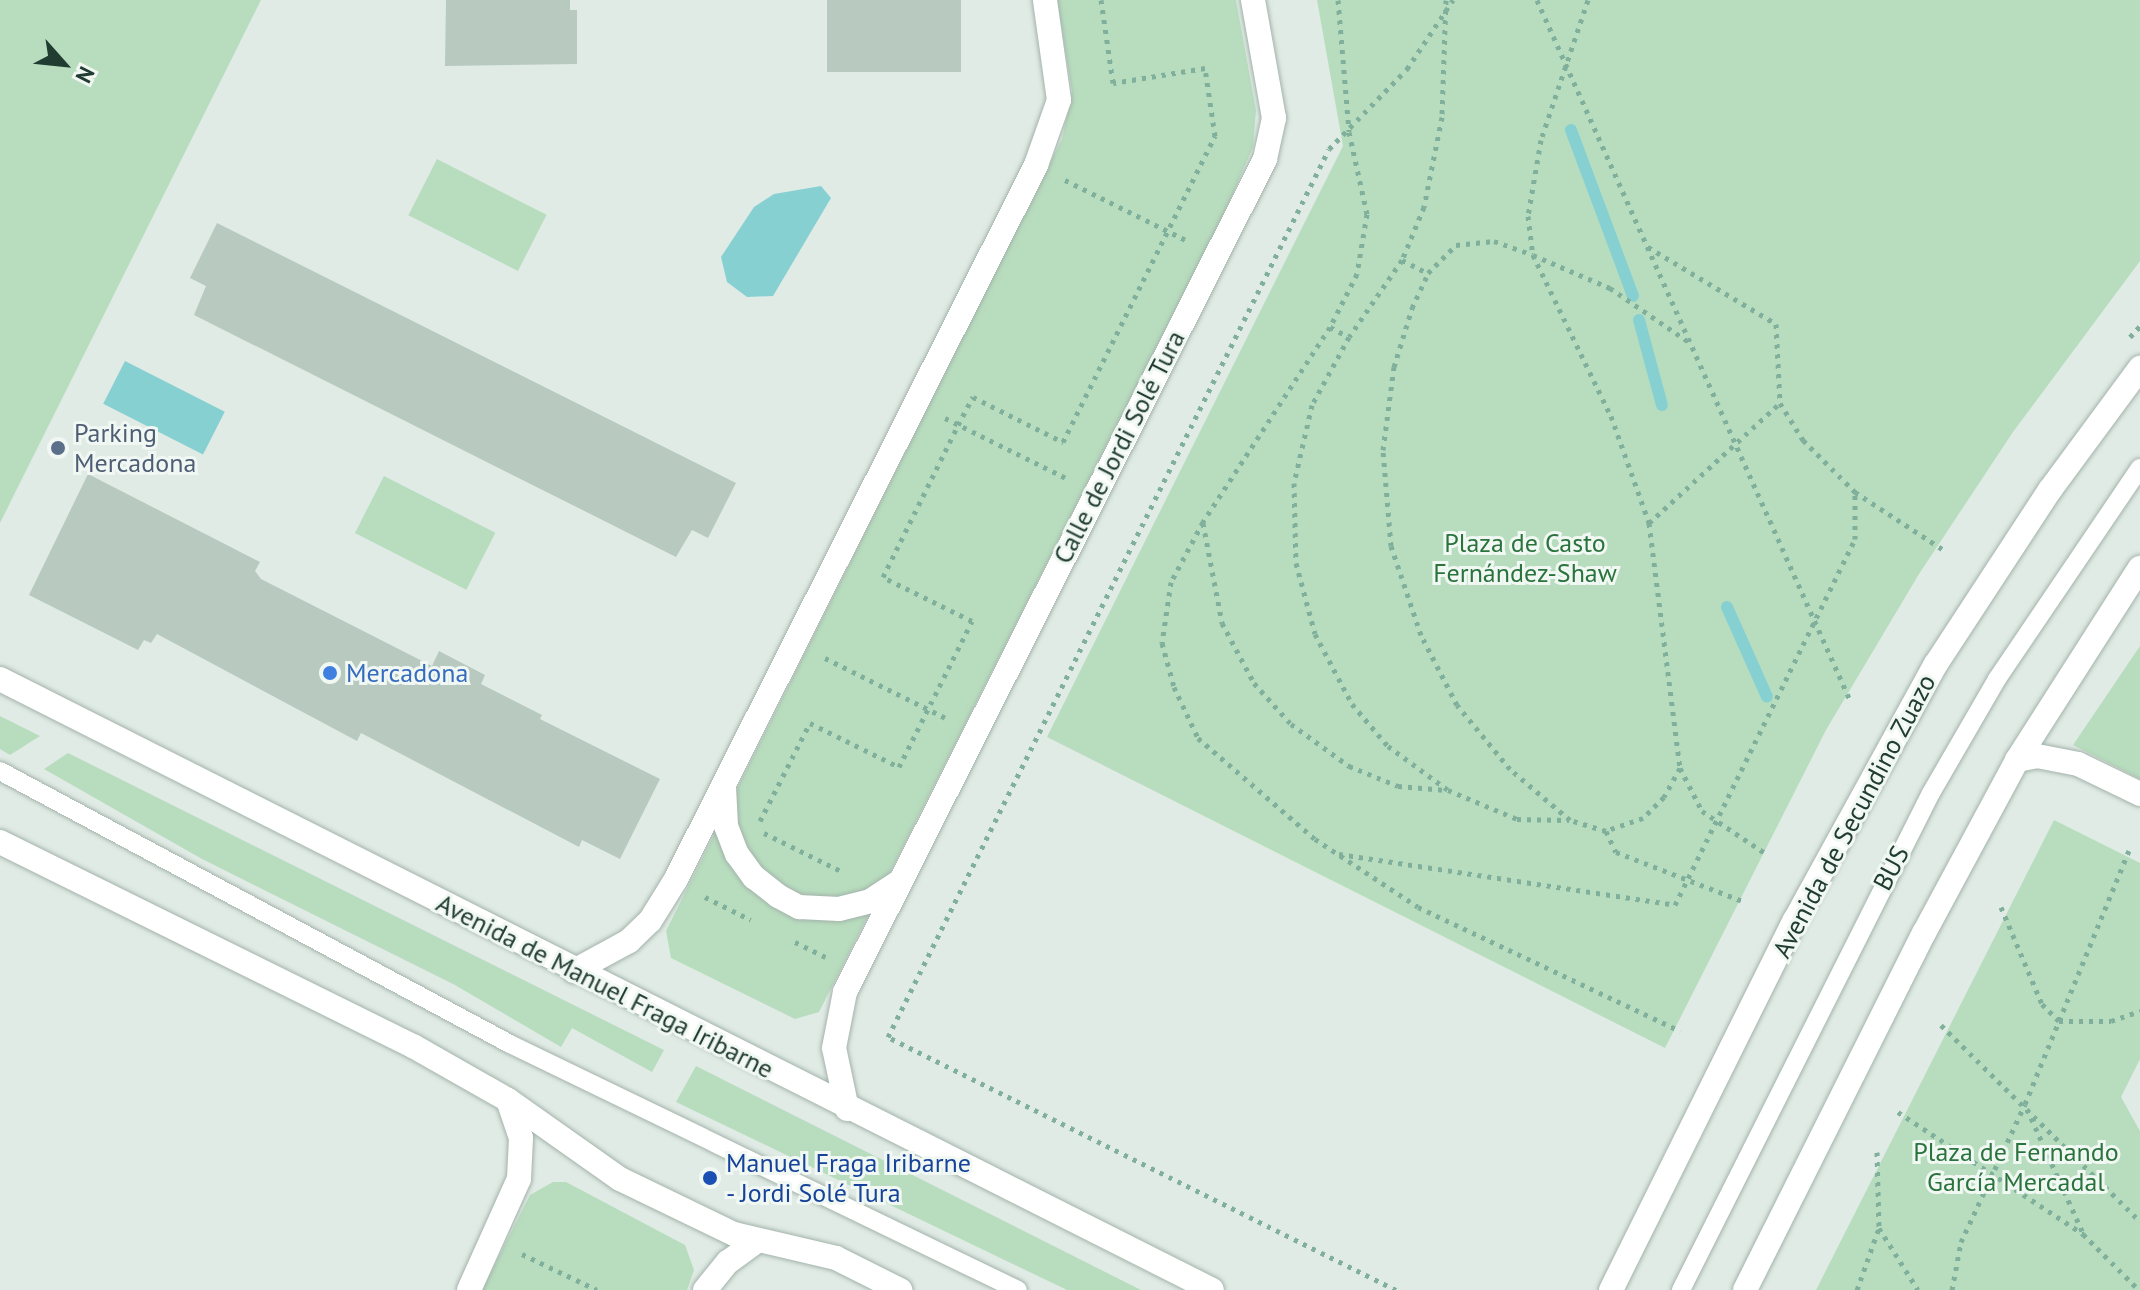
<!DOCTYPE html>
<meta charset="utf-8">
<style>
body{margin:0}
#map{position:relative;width:2140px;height:1290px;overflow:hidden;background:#e0ebe5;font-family:"PT Sans",sans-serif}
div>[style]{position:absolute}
.green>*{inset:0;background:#b8ddbe;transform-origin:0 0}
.water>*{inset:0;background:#87d0d2;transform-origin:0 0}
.stream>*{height:12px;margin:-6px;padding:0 6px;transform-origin:6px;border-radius:6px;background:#87d0d2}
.building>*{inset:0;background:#b8c9c0;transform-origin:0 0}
.path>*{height:5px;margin-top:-2.5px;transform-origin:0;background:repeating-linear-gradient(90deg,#80b09b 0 4px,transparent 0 10px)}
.roads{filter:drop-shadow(0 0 2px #a3b3ab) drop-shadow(0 0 2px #a3b3ab)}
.lane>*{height:18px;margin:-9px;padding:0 9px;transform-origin:9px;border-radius:9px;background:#fff}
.street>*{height:24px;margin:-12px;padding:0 12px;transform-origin:12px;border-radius:12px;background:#fff}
.secondary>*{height:24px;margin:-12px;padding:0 12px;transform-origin:12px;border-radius:12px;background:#fff}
.dots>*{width:22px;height:22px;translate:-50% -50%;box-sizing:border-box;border:4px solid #f1f8f3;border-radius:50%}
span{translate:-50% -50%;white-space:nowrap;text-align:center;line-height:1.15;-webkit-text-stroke:6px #f1f8f3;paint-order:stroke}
.service-label{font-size:26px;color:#4e5e75}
.left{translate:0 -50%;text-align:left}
.street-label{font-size:26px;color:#213c31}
.park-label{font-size:26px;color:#2a733d}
.shop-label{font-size:26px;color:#366cbe}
.transit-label{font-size:26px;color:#164399}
.north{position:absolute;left:24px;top:24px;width:80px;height:80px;-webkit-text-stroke:6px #f1f8f3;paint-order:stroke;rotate:117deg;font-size:22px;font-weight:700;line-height:32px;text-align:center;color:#213c31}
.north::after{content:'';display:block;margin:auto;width:28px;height:36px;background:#213c31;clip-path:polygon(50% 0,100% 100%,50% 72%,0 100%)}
</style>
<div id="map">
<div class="green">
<div style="clip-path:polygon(0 0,261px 0,0 523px)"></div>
<div style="clip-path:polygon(1057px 0,1236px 0,1256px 110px,1253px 147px,1224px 214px,819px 1012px,795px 1019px,671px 958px,666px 931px,1062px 139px,1072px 91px)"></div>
<div style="clip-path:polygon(1317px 0,2140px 0,2140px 261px,2013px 432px,1919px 574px,1826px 730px,1665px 1048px,1047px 737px,1343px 146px)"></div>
<div style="left:437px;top:159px;width:123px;height:63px;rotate:27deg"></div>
<div style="left:384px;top:476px;width:125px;height:64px;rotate:27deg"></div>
<div style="clip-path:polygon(2140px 646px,2140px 779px,2073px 745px)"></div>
<div style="clip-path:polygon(0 716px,40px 736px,10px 755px,0 749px)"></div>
<div style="clip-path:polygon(68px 753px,664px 1050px,652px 1072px,572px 1028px,561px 1047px,455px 985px,202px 859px,44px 769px)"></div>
<div style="clip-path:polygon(2054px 820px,2140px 863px,2140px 1059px,2121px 1097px,2140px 1131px,2140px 1290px,1816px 1290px)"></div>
<div style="clip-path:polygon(696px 1066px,1141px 1290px,1067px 1290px,676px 1102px)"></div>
<div style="clip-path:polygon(553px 1182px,566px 1182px,685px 1245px,694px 1270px,687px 1290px,482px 1290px,530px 1195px)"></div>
</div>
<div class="water">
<div style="clip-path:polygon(821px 186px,831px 198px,773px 296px,747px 297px,727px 282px,721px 257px,754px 207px,774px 194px)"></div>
<div style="left:125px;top:361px;width:112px;height:48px;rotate:27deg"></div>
</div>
<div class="stream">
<div style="left:1571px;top:130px;width:177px;rotate:69.5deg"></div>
<div style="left:1639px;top:320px;width:88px;rotate:74.9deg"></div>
<div style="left:1727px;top:607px;width:98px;rotate:66deg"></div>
</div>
<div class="building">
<div style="clip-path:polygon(446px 0,570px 0,570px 10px,577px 10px,577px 64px,445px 66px)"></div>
<div style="left:827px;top:0;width:134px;height:72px"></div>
<div style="clip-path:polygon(217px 223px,736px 483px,708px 538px,692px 530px,676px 557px,194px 315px,206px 286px,190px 278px)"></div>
<div style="clip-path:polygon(88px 474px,260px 562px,255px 571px,261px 579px,432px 666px,439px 651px,485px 675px,481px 684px,542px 715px,540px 719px,660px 779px,620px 859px,582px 840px,579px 847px,361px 733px,357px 741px,157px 634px,151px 643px,144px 640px,138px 650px,29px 595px)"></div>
</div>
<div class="path">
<div style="left:1338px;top:0;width:132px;rotate:85.2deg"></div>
<div style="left:1349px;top:132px;width:84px;rotate:77.6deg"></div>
<div style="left:1367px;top:214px;width:61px;rotate:99.5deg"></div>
<div style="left:1357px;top:274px;width:59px;rotate:117deg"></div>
<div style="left:1330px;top:327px;width:233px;rotate:123.1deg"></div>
<div style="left:1203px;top:522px;width:68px;rotate:118.1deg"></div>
<div style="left:1171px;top:582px;width:62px;rotate:98.4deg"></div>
<div style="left:1162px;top:643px;width:46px;rotate:74.7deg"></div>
<div style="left:1174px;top:687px;width:56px;rotate:64.8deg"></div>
<div style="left:1198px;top:738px;width:155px;rotate:40.8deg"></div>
<div style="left:1315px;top:839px;width:123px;rotate:33.4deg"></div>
<div style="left:1418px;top:907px;width:290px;rotate:25.3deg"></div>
<div style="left:1446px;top:0;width:117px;rotate:92deg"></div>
<div style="left:1442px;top:117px;width:92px;rotate:101.3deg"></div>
<div style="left:1424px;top:207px;width:57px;rotate:112.5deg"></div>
<div style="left:1402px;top:260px;width:93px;rotate:124.5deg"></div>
<div style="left:1349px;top:337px;width:77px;rotate:118.6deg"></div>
<div style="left:1312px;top:405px;width:80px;rotate:103deg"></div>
<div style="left:1294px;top:483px;width:80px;rotate:88.6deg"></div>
<div style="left:1296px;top:563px;width:73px;rotate:75deg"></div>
<div style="left:1315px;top:634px;width:79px;rotate:62.1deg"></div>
<div style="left:1352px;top:704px;width:55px;rotate:49.4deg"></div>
<div style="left:1388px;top:746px;width:74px;rotate:36.3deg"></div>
<div style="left:1448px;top:790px;width:75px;rotate:22.8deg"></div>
<div style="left:1517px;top:819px;width:52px;rotate:1.1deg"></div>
<div style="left:1537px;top:0;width:767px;rotate:65.91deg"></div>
<div style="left:1588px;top:0;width:148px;rotate:108.6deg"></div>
<div style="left:1541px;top:140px;width:77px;rotate:99.7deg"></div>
<div style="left:1528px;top:216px;width:39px;rotate:83deg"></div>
<div style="left:1533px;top:255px;width:179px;rotate:64.2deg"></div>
<div style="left:1611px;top:416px;width:114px;rotate:70.4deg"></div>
<div style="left:1649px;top:523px;width:247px;rotate:82.8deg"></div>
<div style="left:1680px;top:768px;width:48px;rotate:62.9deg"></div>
<div style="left:1702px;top:811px;width:79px;rotate:33.7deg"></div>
<div style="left:1065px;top:180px;width:137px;rotate:26.4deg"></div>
<div style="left:1648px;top:247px;width:149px;rotate:31deg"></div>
<div style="left:1776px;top:324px;width:79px;rotate:87.1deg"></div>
<div style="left:1780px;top:403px;width:44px;rotate:58.1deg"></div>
<div style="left:1803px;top:440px;width:74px;rotate:45deg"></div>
<div style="left:1855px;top:492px;width:104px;rotate:33.2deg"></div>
<div style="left:1402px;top:260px;width:29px;rotate:27deg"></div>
<div style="left:1330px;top:327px;width:21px;rotate:28deg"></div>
<div style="left:2130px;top:337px;width:15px;rotate:-48deg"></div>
<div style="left:945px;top:418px;width:135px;rotate:26.4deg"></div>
<div style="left:1203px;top:523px;width:102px;rotate:79.2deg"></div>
<div style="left:1222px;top:623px;width:68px;rotate:61.9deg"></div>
<div style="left:1254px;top:683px;width:55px;rotate:47.9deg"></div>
<div style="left:1291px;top:724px;width:72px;rotate:35.9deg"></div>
<div style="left:1349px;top:766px;width:53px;rotate:22.2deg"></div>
<div style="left:1398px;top:786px;width:48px;rotate:4.8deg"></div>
<div style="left:1649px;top:523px;width:178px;rotate:-42.5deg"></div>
<div style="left:825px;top:658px;width:137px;rotate:26.4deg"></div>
<div style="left:1680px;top:768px;width:33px;rotate:119deg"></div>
<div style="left:1664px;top:797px;width:30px;rotate:135deg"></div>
<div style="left:1643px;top:818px;width:39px;rotate:161deg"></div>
<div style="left:1606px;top:831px;width:38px;rotate:-163deg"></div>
<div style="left:1570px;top:820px;width:79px;rotate:-139.6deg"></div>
<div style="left:1510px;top:769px;width:83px;rotate:-129.6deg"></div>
<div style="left:1457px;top:705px;width:79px;rotate:-117.2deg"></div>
<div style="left:1421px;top:635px;width:94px;rotate:-108.6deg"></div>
<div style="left:1391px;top:546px;width:96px;rotate:-94.8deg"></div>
<div style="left:1383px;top:450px;width:84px;rotate:-82.5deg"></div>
<div style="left:1394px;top:367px;width:62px;rotate:-73deg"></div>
<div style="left:1412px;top:308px;width:38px;rotate:-65deg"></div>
<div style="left:1428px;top:273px;width:40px;rotate:-45deg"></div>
<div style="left:1456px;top:245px;width:38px;rotate:-6deg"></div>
<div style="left:1494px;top:241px;width:41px;rotate:19.7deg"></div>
<div style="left:1533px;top:255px;width:84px;rotate:23.2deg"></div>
<div style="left:1610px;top:288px;width:96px;rotate:34.4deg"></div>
<div style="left:760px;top:821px;width:110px;rotate:-63deg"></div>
<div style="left:810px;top:723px;width:99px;rotate:26.3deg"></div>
<div style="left:899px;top:767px;width:163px;rotate:-63.4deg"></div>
<div style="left:972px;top:621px;width:99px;rotate:-153.7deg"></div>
<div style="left:883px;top:577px;width:169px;rotate:-63.7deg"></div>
<div style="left:958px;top:425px;width:32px;rotate:-62deg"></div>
<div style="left:973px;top:397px;width:101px;rotate:26.6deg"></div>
<div style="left:1063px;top:442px;width:342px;rotate:-63.6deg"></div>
<div style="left:1215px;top:136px;width:69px;rotate:-98.4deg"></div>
<div style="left:1205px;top:68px;width:93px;rotate:170.7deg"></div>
<div style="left:1113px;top:83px;width:84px;rotate:-98.2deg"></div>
<div style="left:1606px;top:831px;width:23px;rotate:65deg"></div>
<div style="left:1616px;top:852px;width:138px;rotate:21.2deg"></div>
<div style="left:764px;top:833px;width:90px;rotate:26.3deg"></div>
<div style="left:1339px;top:854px;width:340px;rotate:8.6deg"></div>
<div style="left:1675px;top:905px;width:408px;rotate:-63.8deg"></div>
<div style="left:1855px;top:539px;width:47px;rotate:-90deg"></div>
<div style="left:705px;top:897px;width:51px;rotate:26.6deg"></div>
<div style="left:2001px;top:907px;width:105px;rotate:67.1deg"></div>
<div style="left:2042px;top:1004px;width:24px;rotate:45deg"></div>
<div style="left:2059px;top:1021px;width:52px"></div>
<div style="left:2111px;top:1021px;width:31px;rotate:-19deg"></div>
<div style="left:795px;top:942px;width:34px;rotate:26deg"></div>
<div style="left:1941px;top:1025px;width:279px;rotate:44.6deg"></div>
<div style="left:2027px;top:1109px;width:134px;rotate:65.7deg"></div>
<div style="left:1898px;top:1112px;width:222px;rotate:33.4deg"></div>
<div style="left:2083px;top:1234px;width:79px;rotate:45deg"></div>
<div style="left:1877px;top:1152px;width:76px;rotate:88.5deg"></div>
<div style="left:1879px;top:1228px;width:73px;rotate:57.8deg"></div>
<div style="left:522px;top:1254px;width:83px;rotate:25.6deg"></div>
<div style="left:1396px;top:1290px;width:568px;rotate:-153.53deg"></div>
<div style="left:888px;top:1037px;width:991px;rotate:-63.59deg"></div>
<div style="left:1329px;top:149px;width:112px;rotate:-45.7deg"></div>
<div style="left:1407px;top:69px;width:83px;rotate:-56.3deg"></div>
<div style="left:1857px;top:1290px;width:66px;rotate:-70.5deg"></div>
<div style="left:1952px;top:1290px;width:49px;rotate:-79.4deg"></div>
<div style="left:1961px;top:1242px;width:152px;rotate:-65.1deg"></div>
<div style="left:2025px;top:1104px;width:274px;rotate:-67.7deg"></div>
</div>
<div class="roads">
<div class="lane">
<div style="left:0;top:771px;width:578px;rotate:28.16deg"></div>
<div style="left:510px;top:1044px;width:564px;rotate:25.84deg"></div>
<div style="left:1681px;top:1290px;width:556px;rotate:-63.3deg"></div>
<div style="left:1931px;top:793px;width:132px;rotate:-59.9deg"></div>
<div style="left:1997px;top:679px;width:255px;rotate:-55.9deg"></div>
</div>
<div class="street">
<div style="left:2017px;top:760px;width:20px;rotate:-11deg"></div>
<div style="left:2037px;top:756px;width:42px;rotate:11deg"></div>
<div style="left:2078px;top:764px;width:69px;rotate:25.8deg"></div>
<div style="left:724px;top:787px;width:39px;rotate:87deg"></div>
<div style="left:726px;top:826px;width:30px;rotate:69deg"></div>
<div style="left:737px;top:854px;width:29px;rotate:54deg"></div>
<div style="left:754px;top:877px;width:31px;rotate:38deg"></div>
<div style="left:778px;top:896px;width:24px;rotate:28deg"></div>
<div style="left:799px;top:907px;width:40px;rotate:2.9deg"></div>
<div style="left:839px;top:909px;width:32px;rotate:-14deg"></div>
<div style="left:870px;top:901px;width:35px;rotate:-33deg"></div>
<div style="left:574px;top:971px;width:63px;rotate:-28.6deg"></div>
<div style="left:629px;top:941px;width:29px;rotate:-44deg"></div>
<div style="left:650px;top:921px;width:49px;rotate:-58.2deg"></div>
<div style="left:676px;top:879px;width:800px;rotate:-63.24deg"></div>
<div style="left:1036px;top:165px;width:69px;rotate:-70.5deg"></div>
<div style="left:1059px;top:100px;width:101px;rotate:-98deg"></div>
<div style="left:847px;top:1109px;width:62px;rotate:-102deg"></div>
<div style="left:834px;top:1048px;width:57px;rotate:-78.9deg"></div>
<div style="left:845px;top:992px;width:933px;rotate:-63.24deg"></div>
<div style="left:1265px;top:159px;width:42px;rotate:-77.6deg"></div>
<div style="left:1274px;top:118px;width:120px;rotate:-100.1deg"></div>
<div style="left:469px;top:1290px;width:122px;rotate:-65.8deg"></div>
<div style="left:519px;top:1179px;width:41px;rotate:-87.2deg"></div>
<div style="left:521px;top:1138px;width:40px;rotate:-108.9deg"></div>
<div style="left:705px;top:1290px;width:36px;rotate:-51deg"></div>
<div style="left:728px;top:1262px;width:36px;rotate:-36deg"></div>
</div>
<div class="secondary">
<div style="left:0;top:679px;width:1357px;rotate:26.75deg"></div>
<div style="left:0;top:842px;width:461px;rotate:26.3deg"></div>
<div style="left:413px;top:1046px;width:109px;rotate:29.6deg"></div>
<div style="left:508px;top:1100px;width:137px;rotate:35.2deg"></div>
<div style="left:620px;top:1179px;width:127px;rotate:25.8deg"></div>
<div style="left:734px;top:1234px;width:105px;rotate:13.2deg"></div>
<div style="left:836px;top:1258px;width:72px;rotate:26.6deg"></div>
<div style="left:1611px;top:1290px;width:413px;rotate:-63.6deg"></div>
<div style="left:1795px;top:920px;width:292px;rotate:-61.2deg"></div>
<div style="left:1936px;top:664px;width:208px;rotate:-56.8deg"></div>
<div style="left:2050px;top:490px;width:152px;rotate:-53.6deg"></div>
<div style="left:1745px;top:1290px;width:399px;rotate:-63.4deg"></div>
<div style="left:1924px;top:933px;width:196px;rotate:-61.7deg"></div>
<div style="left:2017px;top:760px;width:228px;rotate:-57.4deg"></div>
</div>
</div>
<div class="dots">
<div style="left:58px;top:448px;background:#5c6f8a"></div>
<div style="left:330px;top:673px;background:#3f7fe0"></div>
<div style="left:710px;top:1178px;background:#1a4fb4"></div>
</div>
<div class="service-label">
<span class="left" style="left:74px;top:448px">Parking<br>Mercadona</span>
</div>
<div class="street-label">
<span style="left:1119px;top:447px;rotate:-63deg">Calle de Jordi Solé Tura</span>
<span style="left:1854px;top:816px;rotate:-62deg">Avenida de Secundino Zuazo</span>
<span style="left:1891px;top:868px;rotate:-62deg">BUS</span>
<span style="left:605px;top:986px;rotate:27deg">Avenida de Manuel Fraga Iribarne</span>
</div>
<div class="park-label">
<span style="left:1525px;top:558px">Plaza de Casto<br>Fernández-Shaw</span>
<span style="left:2016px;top:1167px">Plaza de Fernando<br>García Mercadal</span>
</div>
<div class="shop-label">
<span class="left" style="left:346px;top:673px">Mercadona</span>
</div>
<div class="transit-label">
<span class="left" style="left:726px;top:1178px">Manuel Fraga Iribarne<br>- Jordi Solé Tura</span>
</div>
<div class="north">N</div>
</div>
